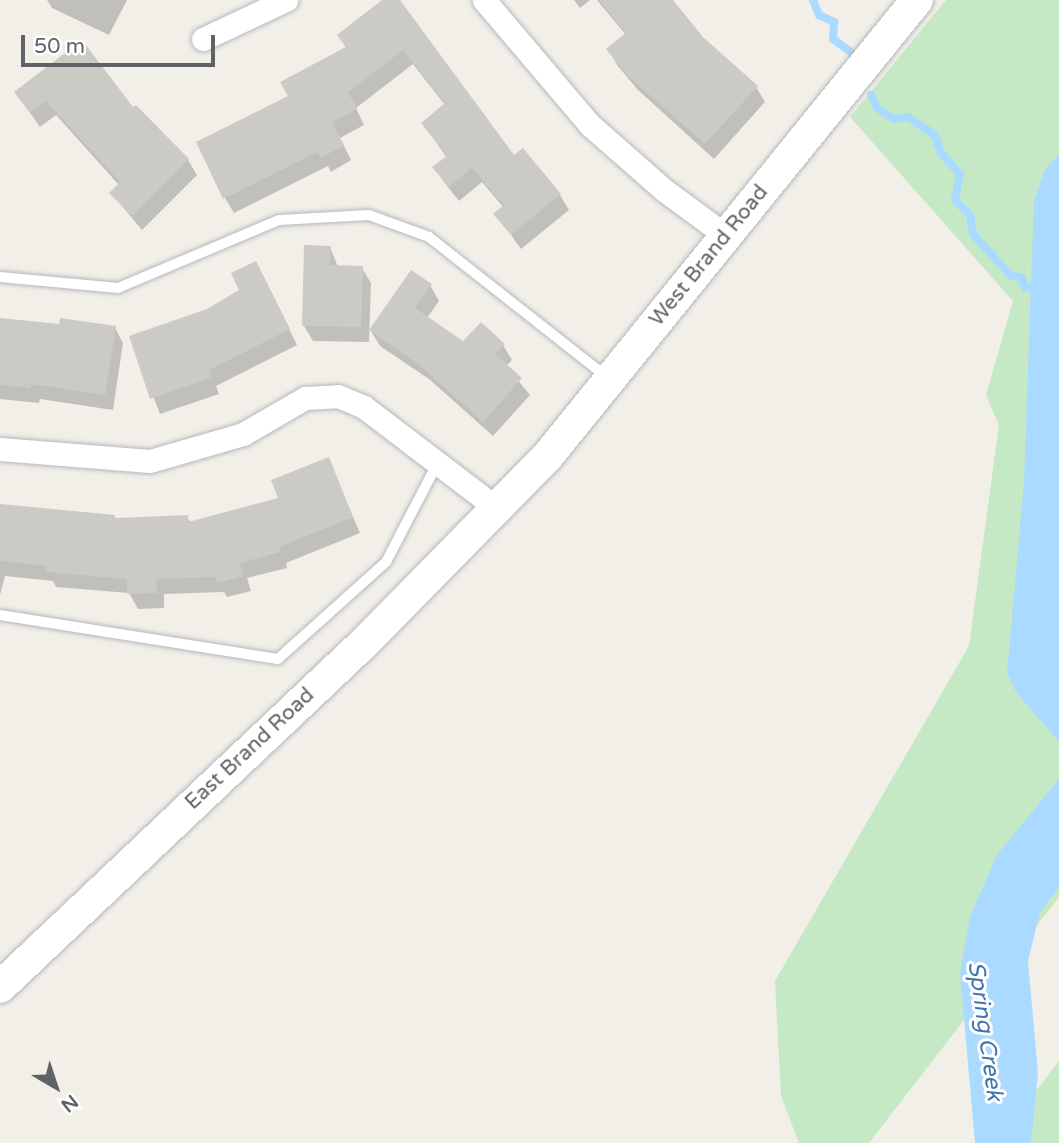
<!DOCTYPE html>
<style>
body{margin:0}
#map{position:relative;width:1059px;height:1143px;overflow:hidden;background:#f1efe8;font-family:"Varela Round",sans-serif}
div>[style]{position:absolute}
.green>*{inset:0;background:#c5e8c5}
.water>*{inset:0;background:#aadaff}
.shadow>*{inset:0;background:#0003}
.stream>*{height:8px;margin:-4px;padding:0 4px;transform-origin:4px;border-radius:4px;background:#aadaff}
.building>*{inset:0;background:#cccac5}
.roads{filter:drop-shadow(0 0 2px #b5b8bc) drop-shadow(0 0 2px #b5b8bc)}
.lane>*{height:10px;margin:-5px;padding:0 5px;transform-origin:5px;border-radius:5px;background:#fff}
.street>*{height:23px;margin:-11.5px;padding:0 11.5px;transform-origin:11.5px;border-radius:11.5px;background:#fff}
.secondary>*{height:32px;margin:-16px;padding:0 16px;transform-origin:16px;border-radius:16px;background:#fff}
span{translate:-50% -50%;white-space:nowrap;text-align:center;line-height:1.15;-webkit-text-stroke:6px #fff;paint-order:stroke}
.street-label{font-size:21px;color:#5f6368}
.water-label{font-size:23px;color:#4174aa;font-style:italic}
.north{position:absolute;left:21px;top:1052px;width:70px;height:70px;-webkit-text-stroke:5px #fff;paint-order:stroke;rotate:141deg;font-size:19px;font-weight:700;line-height:28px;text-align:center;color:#5f6368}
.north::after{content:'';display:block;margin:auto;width:24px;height:32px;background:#5f6368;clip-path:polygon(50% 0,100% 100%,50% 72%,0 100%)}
.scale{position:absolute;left:21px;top:35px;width:194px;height:32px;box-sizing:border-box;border:4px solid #5f6368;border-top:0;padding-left:9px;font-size:21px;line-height:24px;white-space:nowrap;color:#5f6368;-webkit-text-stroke:5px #fff;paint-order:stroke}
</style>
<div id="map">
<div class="green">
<div style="clip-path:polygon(946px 0,1059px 0,1059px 897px,869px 1143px,799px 1143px,781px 1096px,775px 981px,969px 646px,999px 425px,986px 395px,1013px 301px,850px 117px)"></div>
<div style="clip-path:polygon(1059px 1061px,1059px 1143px,996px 1143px)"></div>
</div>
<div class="water">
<div style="clip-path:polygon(1059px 155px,1059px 742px,1016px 692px,1007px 673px,1024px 483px,1034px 200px,1046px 168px)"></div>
<div style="clip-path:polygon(1059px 779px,1059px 887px,1040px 912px,1028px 961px,1038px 1073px,1031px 1143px,975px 1143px,960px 973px,970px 917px,997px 855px)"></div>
</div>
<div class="shadow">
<div style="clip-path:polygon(47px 0,127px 0,109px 35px,52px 8px)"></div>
<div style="clip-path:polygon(385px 0,397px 0,514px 157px,560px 195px,569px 210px,521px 249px,496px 214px,504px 208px,482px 182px,459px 201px,444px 182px,435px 167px,447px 158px,423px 123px,445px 105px,413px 64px,356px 108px,364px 125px,340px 138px,351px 160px,331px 172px,328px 166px,234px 213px,225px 198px,290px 97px,346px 48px,339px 36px)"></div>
<div style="clip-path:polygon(574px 0,590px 0,580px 8px)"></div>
<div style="clip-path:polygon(597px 0,670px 0,702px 38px,756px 87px,765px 102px,714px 159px,638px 90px,617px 65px,609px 49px,626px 35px)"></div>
<div style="clip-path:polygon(16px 93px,133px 110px,188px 160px,197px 175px,142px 230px,111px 193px,119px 185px,56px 115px,40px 127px)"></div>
<div style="clip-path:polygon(330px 247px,338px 267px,362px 268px,371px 283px,369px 342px,313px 341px,304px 326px)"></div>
<div style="clip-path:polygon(264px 279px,297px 345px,216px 386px,219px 394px,160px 414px,131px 337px,208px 311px)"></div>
<div style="clip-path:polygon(430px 285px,439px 301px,427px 318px,464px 343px,503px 345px,512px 360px,506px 366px,530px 395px,493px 436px,429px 379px,380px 346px,371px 331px)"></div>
<div style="clip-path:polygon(0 320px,115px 328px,123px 343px,113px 410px,40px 399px,39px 403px,0 399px)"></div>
<div style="clip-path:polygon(328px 459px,360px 533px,286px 563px,287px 568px,247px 578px,251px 591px,227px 597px,224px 592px,164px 594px,164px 608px,138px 609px,129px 593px,56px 587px,53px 581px,5px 576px,0 595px,0 506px,116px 520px,187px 517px,191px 523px,280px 499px)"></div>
</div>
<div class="stream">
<div style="left:813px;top:0;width:16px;rotate:68deg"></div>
<div style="left:819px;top:15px;width:17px;rotate:25deg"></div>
<div style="left:834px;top:22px;width:17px;rotate:93deg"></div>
<div style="left:833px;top:39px;width:22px;rotate:36deg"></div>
<div style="left:871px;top:95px;width:14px;rotate:65deg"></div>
<div style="left:877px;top:108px;width:20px;rotate:33deg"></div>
<div style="left:894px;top:119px;width:14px;rotate:-8deg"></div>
<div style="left:908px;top:117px;width:32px;rotate:34deg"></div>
<div style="left:935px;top:135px;width:19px;rotate:72deg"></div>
<div style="left:941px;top:153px;width:28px;rotate:48deg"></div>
<div style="left:960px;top:174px;width:26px;rotate:101deg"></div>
<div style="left:955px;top:200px;width:21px;rotate:45deg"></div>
<div style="left:970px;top:215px;width:19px;rotate:81deg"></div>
<div style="left:973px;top:234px;width:55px;rotate:47.9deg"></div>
<div style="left:1010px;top:275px;width:12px;rotate:14deg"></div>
<div style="left:1022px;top:278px;width:10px;rotate:73deg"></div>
<div style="left:1025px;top:288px;width:15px;rotate:-11deg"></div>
</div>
<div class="building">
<div style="clip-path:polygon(382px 0,400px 0,514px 155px,523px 148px,561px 194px,511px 235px,493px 214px,504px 205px,472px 168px,449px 187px,432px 167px,447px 156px,421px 123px,445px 103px,403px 50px,348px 92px,357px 109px,332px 122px,344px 145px,321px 158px,318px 152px,223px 199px,196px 142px,288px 96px,280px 82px,346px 47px,337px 35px)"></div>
<div style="clip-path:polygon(599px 0,673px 0,703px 37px,758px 86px,705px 144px,627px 75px,606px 49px,626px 33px)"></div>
<div style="clip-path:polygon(82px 40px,133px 107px,136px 105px,189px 159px,132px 216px,109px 193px,120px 182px,46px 101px,30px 113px,14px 92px)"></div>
<div style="clip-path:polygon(304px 245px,331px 246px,330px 265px,363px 266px,361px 327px,302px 326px)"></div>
<div style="clip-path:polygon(256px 261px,290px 329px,209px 370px,211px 378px,150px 399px,129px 336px,207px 309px,239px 290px,231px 273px)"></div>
<div style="clip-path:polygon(411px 270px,432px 284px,415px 308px,463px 341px,481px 322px,505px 344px,495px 354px,522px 378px,483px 422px,418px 364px,369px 330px)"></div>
<div style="clip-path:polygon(0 318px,59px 324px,60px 318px,116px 326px,105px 395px,31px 384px,31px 388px,0 385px)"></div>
<div style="clip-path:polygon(329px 457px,353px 517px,279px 547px,280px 552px,240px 563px,243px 576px,217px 583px,215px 577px,156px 579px,157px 593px,127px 594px,127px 579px,45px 572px,46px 566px,0 561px,0 504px,115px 515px,115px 518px,188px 515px,188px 522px,278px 498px,271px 480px)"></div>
</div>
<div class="roads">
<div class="lane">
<div style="left:0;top:277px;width:119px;rotate:5.3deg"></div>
<div style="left:118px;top:288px;width:175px;rotate:-22.9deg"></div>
<div style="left:279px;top:220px;width:90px;rotate:-3.2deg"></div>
<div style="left:369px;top:215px;width:64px;rotate:20.1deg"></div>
<div style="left:429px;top:237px;width:228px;rotate:38.2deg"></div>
<div style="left:0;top:615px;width:281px;rotate:9deg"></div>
<div style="left:278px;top:659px;width:145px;rotate:-41.9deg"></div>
<div style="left:386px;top:562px;width:113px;rotate:-62.5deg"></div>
</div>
<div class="street">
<div style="left:484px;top:0;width:164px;rotate:49.7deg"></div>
<div style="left:590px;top:125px;width:98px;rotate:41.3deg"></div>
<div style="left:664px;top:190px;width:76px;rotate:36.4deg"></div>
<div style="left:203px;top:39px;width:92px;rotate:-25.2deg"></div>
<div style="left:0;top:449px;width:150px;rotate:4.6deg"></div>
<div style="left:150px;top:461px;width:97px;rotate:-16.2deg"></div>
<div style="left:243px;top:434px;width:72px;rotate:-30.1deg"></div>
<div style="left:305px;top:398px;width:33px;rotate:-3deg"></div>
<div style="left:338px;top:396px;width:28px;rotate:23deg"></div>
<div style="left:364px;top:407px;width:168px;rotate:37.3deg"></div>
</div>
<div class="secondary">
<div style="left:0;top:987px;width:501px;rotate:-43.38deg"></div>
<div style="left:364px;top:643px;width:261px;rotate:-45.5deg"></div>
<div style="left:547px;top:457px;width:588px;rotate:-51.01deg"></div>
</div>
</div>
<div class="street-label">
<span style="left:709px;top:256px;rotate:-51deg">West Brand Road</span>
<span style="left:250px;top:749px;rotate:-43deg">East Brand Road</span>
</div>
<div class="water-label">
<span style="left:985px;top:1031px;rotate:82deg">Spring Creek</span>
</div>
<div class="north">N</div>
<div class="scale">50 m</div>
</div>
